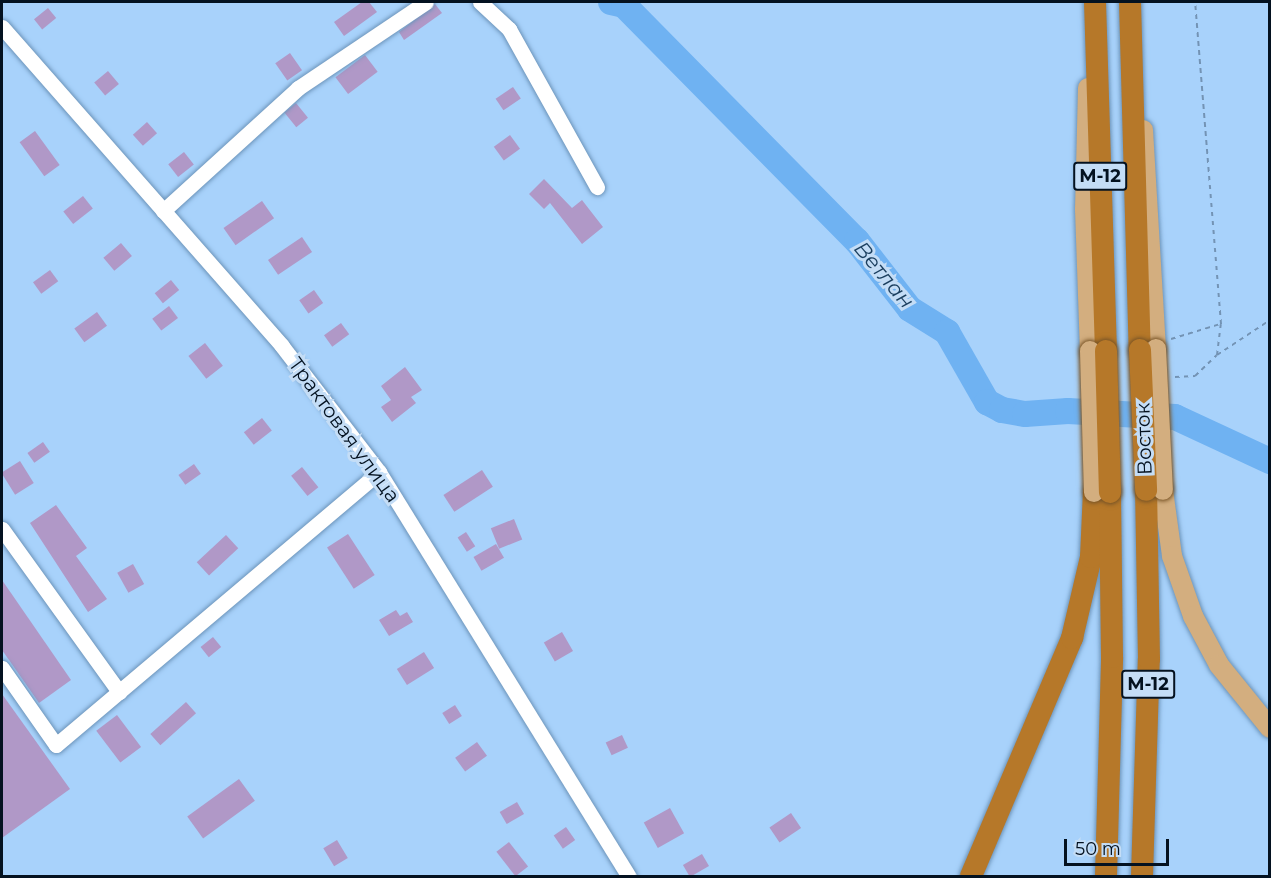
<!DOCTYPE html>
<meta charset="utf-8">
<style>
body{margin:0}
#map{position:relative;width:1271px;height:878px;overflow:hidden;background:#a8d2fb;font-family:Montserrat,sans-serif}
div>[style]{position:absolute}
.river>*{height:26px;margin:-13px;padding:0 13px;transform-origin:13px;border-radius:13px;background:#6fb2f2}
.building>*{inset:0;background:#b098c7;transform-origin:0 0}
.path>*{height:2px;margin-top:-1px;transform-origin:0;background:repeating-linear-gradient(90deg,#7393b4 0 4.5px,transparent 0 9px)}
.roads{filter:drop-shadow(0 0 2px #6c94ba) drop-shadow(0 0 2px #6c94ba)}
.minor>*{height:15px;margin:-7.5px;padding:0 7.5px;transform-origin:7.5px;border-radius:7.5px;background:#fff}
.major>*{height:20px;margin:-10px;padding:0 10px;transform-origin:10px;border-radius:10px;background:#d3ae7f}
.highway>*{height:22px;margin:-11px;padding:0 11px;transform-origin:11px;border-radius:11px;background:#b67829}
.bridges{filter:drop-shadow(0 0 2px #785426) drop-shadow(0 0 2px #785426)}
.major-bridge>*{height:20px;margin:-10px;padding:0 10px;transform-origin:10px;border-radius:10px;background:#d3ae7f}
.highway-bridge>*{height:22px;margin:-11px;padding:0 11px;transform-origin:11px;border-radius:11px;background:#b67829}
span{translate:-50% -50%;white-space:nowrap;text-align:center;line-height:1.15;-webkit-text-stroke:6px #c4ddf6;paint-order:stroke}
.shield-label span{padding:2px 4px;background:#c4ddf6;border:2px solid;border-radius:4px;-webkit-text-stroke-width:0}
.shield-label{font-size:18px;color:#041220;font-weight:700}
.street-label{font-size:20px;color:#041220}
.water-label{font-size:21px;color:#1a3e5e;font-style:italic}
.frame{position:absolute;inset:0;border:3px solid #041220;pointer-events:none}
.scale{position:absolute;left:1064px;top:839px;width:105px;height:27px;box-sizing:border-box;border:3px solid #041220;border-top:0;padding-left:8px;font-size:18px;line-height:21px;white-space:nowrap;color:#041220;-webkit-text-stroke:4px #c4ddf6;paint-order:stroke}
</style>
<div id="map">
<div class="river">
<div style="left:611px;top:2px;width:13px;rotate:13deg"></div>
<div style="left:624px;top:5px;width:332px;rotate:45.4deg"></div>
<div style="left:857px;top:241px;width:86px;rotate:52.1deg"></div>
<div style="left:910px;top:309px;width:44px;rotate:31.9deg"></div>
<div style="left:947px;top:332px;width:81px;rotate:60.3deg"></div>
<div style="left:987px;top:402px;width:17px;rotate:28deg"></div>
<div style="left:1002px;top:410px;width:23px;rotate:10deg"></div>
<div style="left:1025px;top:414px;width:43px;rotate:-4deg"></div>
<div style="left:1068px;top:411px;width:107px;rotate:3.2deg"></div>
<div style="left:1175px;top:417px;width:105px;rotate:24.9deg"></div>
</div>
<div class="building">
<div style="clip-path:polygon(362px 2px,369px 2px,377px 12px,344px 36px,334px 22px)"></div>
<div style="clip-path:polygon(435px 4px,442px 13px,404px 40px,399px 32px)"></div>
<div style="left:48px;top:8px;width:13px;height:18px;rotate:51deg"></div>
<div style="left:290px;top:53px;width:21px;height:18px;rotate:55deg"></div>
<div style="left:365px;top:55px;width:21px;height:37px;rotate:53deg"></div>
<div style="left:108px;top:71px;width:17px;height:18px;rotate:50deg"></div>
<div style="left:513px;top:87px;width:14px;height:21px;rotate:56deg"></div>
<div style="left:296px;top:103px;width:19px;height:15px;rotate:51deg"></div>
<div style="left:147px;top:122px;width:15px;height:19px;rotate:48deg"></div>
<div style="left:35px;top:131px;width:42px;height:19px;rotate:54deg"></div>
<div style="left:510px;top:135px;width:17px;height:20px;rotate:54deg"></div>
<div style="left:184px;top:152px;width:16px;height:20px;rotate:52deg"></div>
<div style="clip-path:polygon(544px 179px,572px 208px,582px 200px,603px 227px,582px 244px,550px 203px,544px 209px,529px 194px)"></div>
<div style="left:83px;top:196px;width:16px;height:25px;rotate:52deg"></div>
<div style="left:262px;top:201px;width:21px;height:47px;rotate:55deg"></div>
<div style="left:302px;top:237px;width:18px;height:41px;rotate:56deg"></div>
<div style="left:121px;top:243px;width:17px;height:23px;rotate:50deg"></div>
<div style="left:50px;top:270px;width:14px;height:21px;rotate:54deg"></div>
<div style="left:171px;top:280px;width:13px;height:21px;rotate:51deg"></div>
<div style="left:314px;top:290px;width:16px;height:18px;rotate:55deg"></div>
<div style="left:169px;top:306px;width:15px;height:21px;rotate:53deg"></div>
<div style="left:97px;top:312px;width:17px;height:28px;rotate:54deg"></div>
<div style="left:341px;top:323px;width:14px;height:21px;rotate:54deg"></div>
<div style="left:205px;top:343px;width:29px;height:21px;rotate:52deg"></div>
<div style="clip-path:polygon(405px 367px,422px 390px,411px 397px,416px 403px,392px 422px,381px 407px,391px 400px,381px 386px)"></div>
<div style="left:262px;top:418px;width:16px;height:23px;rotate:52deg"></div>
<div style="left:43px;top:442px;width:12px;height:19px;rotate:55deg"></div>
<div style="left:20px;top:461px;width:26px;height:22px;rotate:58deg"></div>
<div style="left:194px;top:464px;width:12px;height:19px;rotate:55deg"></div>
<div style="left:302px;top:467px;width:26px;height:14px;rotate:51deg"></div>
<div style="left:482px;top:470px;width:20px;height:46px;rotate:57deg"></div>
<div style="clip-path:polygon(56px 505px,87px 548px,76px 556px,107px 599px,88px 612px,30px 523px)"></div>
<div style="left:514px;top:519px;width:22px;height:25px;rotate:68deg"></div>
<div style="left:466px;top:532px;width:17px;height:10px;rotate:57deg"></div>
<div style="left:348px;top:534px;width:49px;height:25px;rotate:57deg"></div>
<div style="left:226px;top:535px;width:18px;height:40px;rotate:47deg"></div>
<div style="left:496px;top:544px;width:16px;height:26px;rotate:60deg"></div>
<div style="left:133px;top:564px;width:23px;height:18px;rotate:61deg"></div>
<div style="clip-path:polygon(2px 580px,71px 680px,39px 703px,2px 650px)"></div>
<div style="clip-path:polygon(396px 610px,400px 616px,407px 612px,413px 622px,389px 636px,379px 620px)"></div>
<div style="left:562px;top:632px;width:22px;height:21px;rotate:60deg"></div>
<div style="left:213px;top:637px;width:13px;height:16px;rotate:51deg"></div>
<div style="left:424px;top:652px;width:19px;height:32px;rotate:58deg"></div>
<div style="clip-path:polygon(2px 694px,70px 789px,2px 838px)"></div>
<div style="left:186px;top:702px;width:15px;height:48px;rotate:48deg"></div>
<div style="left:455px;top:705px;width:13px;height:15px;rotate:58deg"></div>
<div style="left:117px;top:715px;width:40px;height:26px;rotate:53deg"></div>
<div style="left:622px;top:735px;width:14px;height:18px;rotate:65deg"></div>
<div style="left:477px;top:742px;width:17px;height:27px;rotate:54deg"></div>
<div style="left:239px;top:779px;width:27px;height:64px;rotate:54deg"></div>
<div style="left:517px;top:802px;width:14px;height:20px;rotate:60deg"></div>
<div style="left:670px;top:808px;width:29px;height:30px;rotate:61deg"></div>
<div style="left:791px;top:813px;width:18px;height:26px;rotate:56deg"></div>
<div style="left:566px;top:827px;width:16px;height:15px;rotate:55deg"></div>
<div style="left:337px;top:840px;width:21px;height:16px;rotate:59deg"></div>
<div style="left:509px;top:842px;width:31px;height:16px;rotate:52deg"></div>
<div style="left:702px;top:854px;width:14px;height:22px;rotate:60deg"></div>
</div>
<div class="path">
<div style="left:1171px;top:339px;width:51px;rotate:-17deg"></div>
<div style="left:1217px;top:355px;width:64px;rotate:-33.4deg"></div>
<div style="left:1175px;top:377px;width:20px;rotate:-3deg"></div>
<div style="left:1195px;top:376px;width:30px;rotate:-44deg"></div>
<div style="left:1217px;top:355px;width:31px;rotate:-83deg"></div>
<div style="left:1221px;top:324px;width:323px;rotate:-94.6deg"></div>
</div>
<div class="roads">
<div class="minor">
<div style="left:480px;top:2px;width:40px;rotate:43deg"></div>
<div style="left:509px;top:29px;width:181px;rotate:60.9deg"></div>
<div style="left:2px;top:27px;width:424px;rotate:48.7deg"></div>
<div style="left:282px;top:346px;width:159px;rotate:52.4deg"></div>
<div style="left:379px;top:472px;width:475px;rotate:58.3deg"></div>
<div style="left:163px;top:211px;width:183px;rotate:-42.3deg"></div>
<div style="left:298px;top:88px;width:154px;rotate:-33.9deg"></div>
<div style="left:2px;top:529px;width:201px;rotate:54.3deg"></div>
<div style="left:2px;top:668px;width:94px;rotate:55deg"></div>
<div style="left:56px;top:745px;width:423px;rotate:-40.2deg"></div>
</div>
<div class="major">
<div style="left:1088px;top:88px;width:121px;rotate:91.4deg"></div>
<div style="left:1085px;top:209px;width:142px;rotate:88deg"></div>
<div style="left:1143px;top:130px;width:219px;rotate:86.6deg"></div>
<div style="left:1163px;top:490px;width:67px;rotate:82.2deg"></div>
<div style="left:1172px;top:556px;width:64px;rotate:70.7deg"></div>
<div style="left:1193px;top:616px;width:55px;rotate:62deg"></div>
<div style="left:1219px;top:665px;width:81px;rotate:51deg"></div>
</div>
<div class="highway">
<div style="left:1095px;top:2px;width:349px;rotate:88.2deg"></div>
<div style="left:1130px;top:2px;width:348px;rotate:88.4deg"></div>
<div style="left:971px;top:876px;width:259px;rotate:-67deg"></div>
<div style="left:1072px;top:638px;width:83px;rotate:-76.8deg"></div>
<div style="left:1091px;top:557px;width:65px;rotate:-87.4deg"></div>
<div style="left:1106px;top:876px;width:219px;rotate:-88.4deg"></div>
<div style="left:1112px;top:657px;width:165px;rotate:-90.7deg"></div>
<div style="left:1142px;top:876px;width:217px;rotate:-88.2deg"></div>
<div style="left:1149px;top:659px;width:169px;rotate:-91deg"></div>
</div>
</div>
<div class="bridges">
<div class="major-bridge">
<div style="left:1156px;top:349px;width:141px;rotate:87.2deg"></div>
<div style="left:1090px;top:351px;width:141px;rotate:88.4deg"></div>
</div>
<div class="highway-bridge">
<div style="left:1140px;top:350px;width:140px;rotate:87.5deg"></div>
<div style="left:1106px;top:351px;width:141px;rotate:88.4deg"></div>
</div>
</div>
<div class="shield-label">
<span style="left:1100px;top:176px">М-12</span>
<span style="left:1148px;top:684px">М-12</span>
</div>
<div class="street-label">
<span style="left:344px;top:430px;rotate:54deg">Трактовая улица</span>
<span style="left:1144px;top:439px;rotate:-92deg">Восток</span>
</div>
<div class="water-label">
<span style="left:884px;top:275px;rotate:50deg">Ветлан</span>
</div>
<div class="frame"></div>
<div class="scale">50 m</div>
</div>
